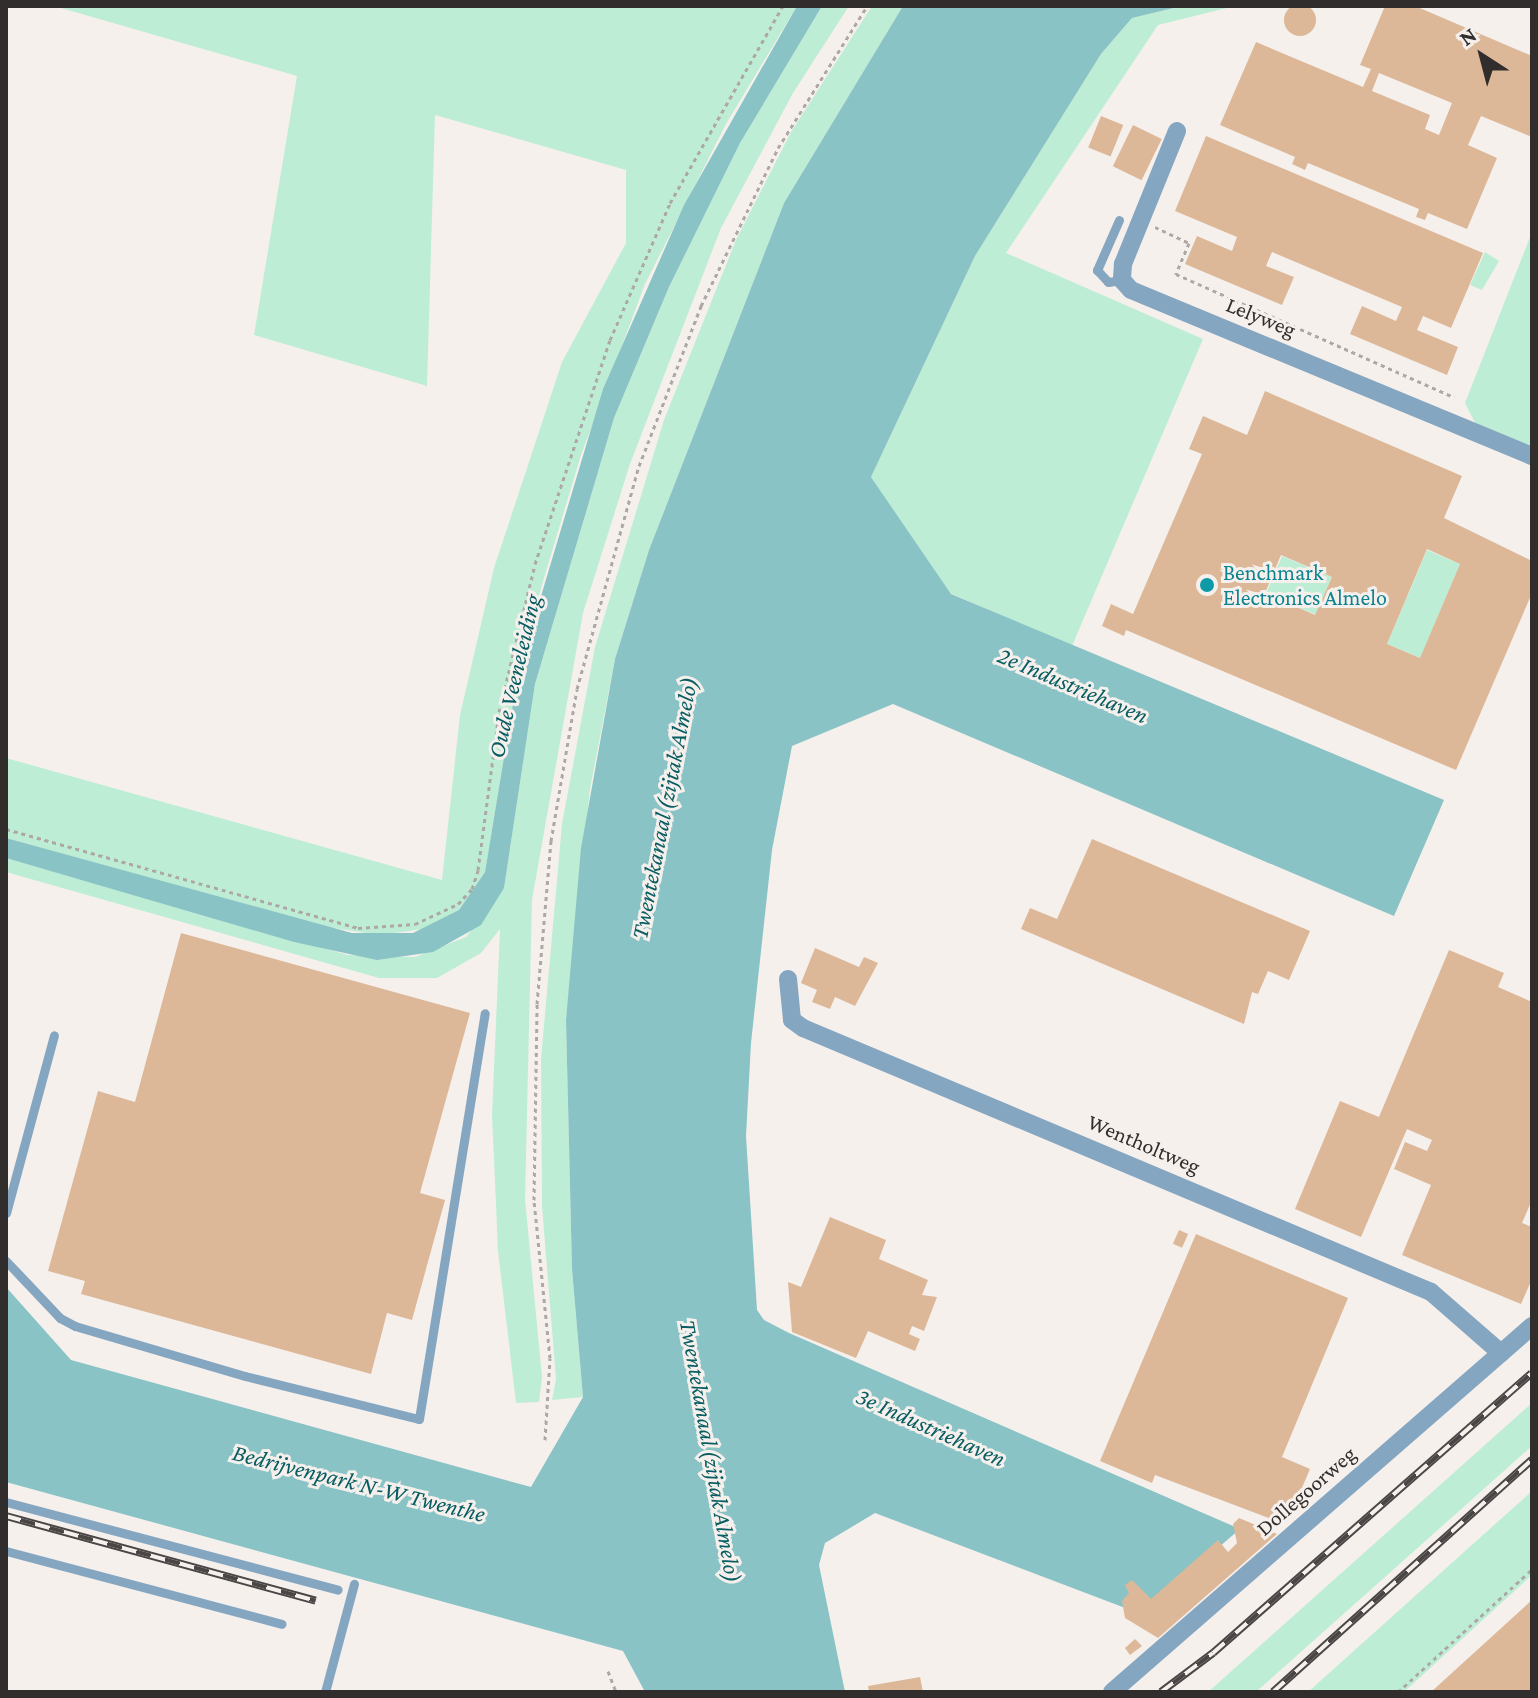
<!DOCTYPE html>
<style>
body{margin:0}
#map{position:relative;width:1538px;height:1698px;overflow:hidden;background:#f6f0ed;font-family:"Crimson Pro",serif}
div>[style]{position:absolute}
.green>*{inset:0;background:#beedd5;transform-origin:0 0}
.water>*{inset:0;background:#89c3c6}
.building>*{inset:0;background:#dcb898;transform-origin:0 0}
.round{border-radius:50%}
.path>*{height:3px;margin-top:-1.5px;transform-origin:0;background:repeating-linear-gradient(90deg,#ada8a6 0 4px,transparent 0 8px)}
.service>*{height:9px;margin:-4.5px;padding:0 4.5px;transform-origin:4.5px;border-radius:4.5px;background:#85a6c1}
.minor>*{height:18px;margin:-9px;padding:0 9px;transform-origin:9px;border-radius:9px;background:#85a6c1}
.rail>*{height:8px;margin-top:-4px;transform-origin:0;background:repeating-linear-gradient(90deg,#f6f0ed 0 15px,#4a4645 0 30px);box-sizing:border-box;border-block:2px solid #4a4645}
.dots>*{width:22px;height:22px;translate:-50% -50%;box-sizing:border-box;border:4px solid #f6f0ed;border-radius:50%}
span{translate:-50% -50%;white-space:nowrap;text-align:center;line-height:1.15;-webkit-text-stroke:6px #f6f0ed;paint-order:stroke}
.street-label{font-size:22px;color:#302d2c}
.culture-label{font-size:22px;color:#0d838f}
.left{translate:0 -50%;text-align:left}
.water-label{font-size:24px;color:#075d61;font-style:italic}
.frame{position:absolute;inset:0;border:8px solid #302d2c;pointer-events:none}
.north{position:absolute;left:1442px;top:16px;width:80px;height:80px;-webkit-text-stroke:6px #f6f0ed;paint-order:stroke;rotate:324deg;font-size:22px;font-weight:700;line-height:32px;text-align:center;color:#302d2c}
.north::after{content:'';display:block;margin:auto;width:28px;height:36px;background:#302d2c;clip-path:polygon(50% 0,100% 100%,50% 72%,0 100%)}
</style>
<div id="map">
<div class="green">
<div style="clip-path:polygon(54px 6px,797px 6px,726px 124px,645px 284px,581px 455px,542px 585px,518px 673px,485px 872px,459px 910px,431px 928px,379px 935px,307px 924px,6px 838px,6px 758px,442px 880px,460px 715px,494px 568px,562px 362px,626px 243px,626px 170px,435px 115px,427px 386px,254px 335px,297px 76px)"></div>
<div style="clip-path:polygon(822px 6px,849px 6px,793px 93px,721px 228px,630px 464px,583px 613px,532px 900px,525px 1199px,542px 1377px,539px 1402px,516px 1403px,498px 1251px,492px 1115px,500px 929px,481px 953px,437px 978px,379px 978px,6px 872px,6px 858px,348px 955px,415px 957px,466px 937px,504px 888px,535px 684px,614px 418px,669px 287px,740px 143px)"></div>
<div style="clip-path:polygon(872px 6px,903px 6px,784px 203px,649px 550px,615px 659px,590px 789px,566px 1020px,572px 1269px,583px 1397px,552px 1400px,556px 1379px,542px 1206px,541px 1059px,562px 824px,595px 647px,664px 420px,736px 240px,791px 132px)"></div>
<div style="clip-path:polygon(1182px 6px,1235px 6px,1158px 25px,1006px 253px,1203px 339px,1072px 646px,950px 593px,871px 477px,975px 256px,1101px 54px,1132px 18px)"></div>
<div style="clip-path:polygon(1532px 232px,1532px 448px,1476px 425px,1465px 403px)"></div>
<div style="clip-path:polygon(1485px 252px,1499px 261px,1482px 290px,1470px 285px)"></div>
<div style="left:1427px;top:550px;width:36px;height:102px;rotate:23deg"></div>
<div style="left:1282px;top:556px;width:54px;height:41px;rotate:23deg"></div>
<div style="clip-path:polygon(1532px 1403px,1532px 1446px,1256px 1692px,1208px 1692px)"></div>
<div style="clip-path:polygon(1532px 1491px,1532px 1575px,1404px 1692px,1308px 1692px)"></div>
</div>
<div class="water">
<div style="clip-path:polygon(797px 6px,822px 6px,740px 143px,669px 287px,614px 418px,535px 684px,504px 888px,481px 925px,433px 952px,377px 960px,294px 942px,6px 858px,6px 838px,352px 933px,413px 933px,459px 910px,485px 872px,518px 673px,603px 389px,684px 205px)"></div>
<div style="clip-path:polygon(903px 6px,1182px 6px,1132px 18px,1101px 54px,975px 256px,871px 477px,951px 594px,1444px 800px,1394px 916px,893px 704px,792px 746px,772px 850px,751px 1043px,746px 1136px,757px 1310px,764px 1320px,789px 1333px,1240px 1529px,1141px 1614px,875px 1513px,825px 1543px,819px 1565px,845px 1692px,645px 1692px,623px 1651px,6px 1482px,6px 1287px,71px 1360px,531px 1487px,583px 1397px,572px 1269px,566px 1020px,581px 848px,615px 659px,649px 550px,784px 203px)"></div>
</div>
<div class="building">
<div class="round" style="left:1284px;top:4px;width:32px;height:32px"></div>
<div style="clip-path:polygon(evenodd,1385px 6px,1415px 6px,1532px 56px,1532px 137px,1481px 116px,1468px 145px,1497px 158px,1467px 229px,1428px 213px,1425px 220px,1416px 217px,1419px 209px,1308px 163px,1305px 170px,1292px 164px,1295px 157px,1220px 125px,1256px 42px,1363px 87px,1371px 69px,1360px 65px,1385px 6px,1379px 73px,1452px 103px,1439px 135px,1425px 129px,1430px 115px,1372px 91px,1379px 73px)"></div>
<div style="left:1101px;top:116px;width:24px;height:34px;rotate:22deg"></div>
<div style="left:1133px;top:125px;width:32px;height:46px;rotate:26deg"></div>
<div style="clip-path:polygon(1206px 136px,1483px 253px,1451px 328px,1423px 316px,1417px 330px,1458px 347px,1447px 375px,1350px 334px,1362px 306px,1396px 321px,1402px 307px,1272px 252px,1266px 266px,1294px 277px,1282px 305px,1185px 264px,1197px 236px,1232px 251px,1237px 237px,1175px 211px)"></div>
<div style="clip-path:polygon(evenodd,1265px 391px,1462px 476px,1444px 518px,1532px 561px,1532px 593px,1456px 770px,1126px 630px,1124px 636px,1102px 626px,1111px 604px,1133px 614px,1202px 454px,1189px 449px,1203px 416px,1247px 435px,1265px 391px,1427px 549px,1460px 564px,1420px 658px,1387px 644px,1427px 549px,1265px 391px,1281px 555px,1332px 577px,1315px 615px,1265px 593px,1281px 555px)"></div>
<div style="clip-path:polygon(1092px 839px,1310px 931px,1289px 980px,1268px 971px,1258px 994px,1252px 992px,1244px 1024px,1021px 929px,1030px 908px,1057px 919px)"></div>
<div style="clip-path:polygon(181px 933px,470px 1013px,420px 1193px,445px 1200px,412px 1320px,387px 1313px,371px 1374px,81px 1294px,85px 1281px,48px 1271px,98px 1091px,135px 1102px)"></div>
<div style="clip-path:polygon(815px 948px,859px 967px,864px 957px,878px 963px,855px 1006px,835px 997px,830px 1009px,812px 1002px,817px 990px,801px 983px)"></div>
<div style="clip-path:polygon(1449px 950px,1504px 973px,1498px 987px,1532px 1002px,1532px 1200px,1522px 1223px,1532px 1227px,1532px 1279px,1521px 1304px,1402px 1255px,1431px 1185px,1394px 1169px,1405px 1142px,1427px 1151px,1432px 1140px,1407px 1129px,1361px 1237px,1295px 1209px,1340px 1101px,1379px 1117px)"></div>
<div style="clip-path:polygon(830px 1217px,886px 1240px,879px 1259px,928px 1280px,922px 1295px,937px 1297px,924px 1331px,912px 1326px,909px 1334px,920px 1339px,915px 1351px,868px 1331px,856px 1358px,792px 1332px,788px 1282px,801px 1287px)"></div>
<div style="left:1179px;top:1230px;width:10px;height:15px;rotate:24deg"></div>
<div style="clip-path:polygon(1196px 1234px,1348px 1298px,1282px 1457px,1310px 1469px,1290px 1516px,1282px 1523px,1155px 1475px,1152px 1483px,1100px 1461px)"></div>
<div style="clip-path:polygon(1239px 1518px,1277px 1534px,1158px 1638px,1125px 1618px,1122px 1601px,1129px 1593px,1125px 1585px,1132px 1580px,1151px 1599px,1218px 1540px,1228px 1552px,1237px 1543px,1233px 1524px)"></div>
<div style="clip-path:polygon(1532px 1600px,1532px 1692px,1431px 1692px)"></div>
<div style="clip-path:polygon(1135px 1639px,1142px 1646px,1130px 1655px,1125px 1648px)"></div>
<div style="clip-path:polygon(920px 1677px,923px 1692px,869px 1692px,868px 1686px)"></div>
</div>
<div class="path">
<div style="left:1155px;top:227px;width:38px;rotate:25deg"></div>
<div style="left:1189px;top:243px;width:34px;rotate:113deg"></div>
<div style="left:1176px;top:274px;width:304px;rotate:23.9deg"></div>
<div style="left:6px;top:829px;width:366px;rotate:15.7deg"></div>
<div style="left:358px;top:928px;width:57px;rotate:-4deg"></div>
<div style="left:415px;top:924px;width:47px;rotate:-24.9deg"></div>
<div style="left:458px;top:904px;width:21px;rotate:-47deg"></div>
<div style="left:472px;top:889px;width:20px;rotate:-72deg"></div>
<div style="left:478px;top:870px;width:159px;rotate:-82.4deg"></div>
<div style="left:499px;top:712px;width:152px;rotate:-76.3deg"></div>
<div style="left:535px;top:564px;width:236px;rotate:-71.5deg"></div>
<div style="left:610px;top:340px;width:150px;rotate:-66.3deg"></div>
<div style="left:670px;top:203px;width:227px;rotate:-60.2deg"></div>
<div style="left:545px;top:1440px;width:82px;rotate:-86.5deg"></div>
<div style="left:550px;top:1358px;width:159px;rotate:-95.8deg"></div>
<div style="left:534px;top:1200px;width:196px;rotate:-89.1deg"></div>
<div style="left:537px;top:1004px;width:164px;rotate:-85.1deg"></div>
<div style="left:551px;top:841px;width:154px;rotate:-80.3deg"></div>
<div style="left:577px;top:689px;width:231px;rotate:-74.5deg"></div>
<div style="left:639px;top:466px;width:172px;rotate:-68.8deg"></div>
<div style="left:701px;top:306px;width:176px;rotate:-64deg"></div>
<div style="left:778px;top:148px;width:168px;rotate:-57.9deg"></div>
<div style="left:608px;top:1671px;width:22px;rotate:69deg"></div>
<div style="left:1398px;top:1692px;width:182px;rotate:-42.5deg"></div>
</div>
<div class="service">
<div style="left:1119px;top:220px;width:55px;rotate:113.7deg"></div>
<div style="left:1097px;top:270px;width:16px;rotate:47deg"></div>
<div style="left:1108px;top:282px;width:14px;rotate:-8deg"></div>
<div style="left:6px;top:1213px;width:184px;rotate:-74.9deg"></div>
<div style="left:6px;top:1261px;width:79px;rotate:46.5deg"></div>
<div style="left:60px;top:1318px;width:17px;rotate:28deg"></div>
<div style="left:75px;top:1326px;width:177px;rotate:16.4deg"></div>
<div style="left:245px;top:1376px;width:179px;rotate:13.9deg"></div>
<div style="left:419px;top:1419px;width:411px;rotate:-80.8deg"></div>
<div style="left:6px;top:1502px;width:343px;rotate:14.8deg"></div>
<div style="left:6px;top:1551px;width:285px;rotate:14.8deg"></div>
<div style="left:325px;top:1692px;width:112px;rotate:-75deg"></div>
</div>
<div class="minor">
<div style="left:1177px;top:131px;width:144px;rotate:112.1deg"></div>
<div style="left:1123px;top:264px;width:16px;rotate:94deg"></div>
<div style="left:1122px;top:280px;width:13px;rotate:48deg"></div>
<div style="left:1131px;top:290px;width:434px;rotate:22.5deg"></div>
<div style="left:788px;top:979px;width:41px;rotate:84.4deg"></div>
<div style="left:792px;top:1020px;width:14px;rotate:36deg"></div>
<div style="left:803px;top:1028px;width:681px;rotate:22.8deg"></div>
<div style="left:1431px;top:1292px;width:93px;rotate:41.1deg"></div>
<div style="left:1112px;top:1692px;width:557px;rotate:-41.07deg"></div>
</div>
<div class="rail">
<div style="left:6px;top:1516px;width:321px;rotate:15.3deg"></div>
<div style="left:1161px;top:1692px;width:65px;rotate:-36.9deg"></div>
<div style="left:1213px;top:1653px;width:424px;rotate:-41.3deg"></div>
<div style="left:1273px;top:1692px;width:348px;rotate:-41.9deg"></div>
</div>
<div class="dots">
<div style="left:1207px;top:585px;background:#0f9aa8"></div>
</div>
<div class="street-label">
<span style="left:1261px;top:317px;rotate:22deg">Lelyweg</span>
<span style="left:1144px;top:1144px;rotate:23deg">Wentholtweg</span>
<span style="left:1306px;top:1491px;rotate:-41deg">Dollegoorweg</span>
</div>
<div class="culture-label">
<span class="left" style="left:1223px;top:585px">Benchmark<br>Electronics Almelo</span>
</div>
<div class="water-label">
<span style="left:514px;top:676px;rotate:-77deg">Oude Veeneleiding</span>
<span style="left:1073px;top:685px;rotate:23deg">2e Industriehaven</span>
<span style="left:664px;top:808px;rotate:-79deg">Twentekanaal (zijtak Almelo)</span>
<span style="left:931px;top:1427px;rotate:24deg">3e Industriehaven</span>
<span style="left:711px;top:1451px;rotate:80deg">Twentekanaal (zijtak Almelo)</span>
<span style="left:359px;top:1483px;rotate:14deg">Bedrijvenpark N-W Twenthe</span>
</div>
<div class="frame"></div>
<div class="north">N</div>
</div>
